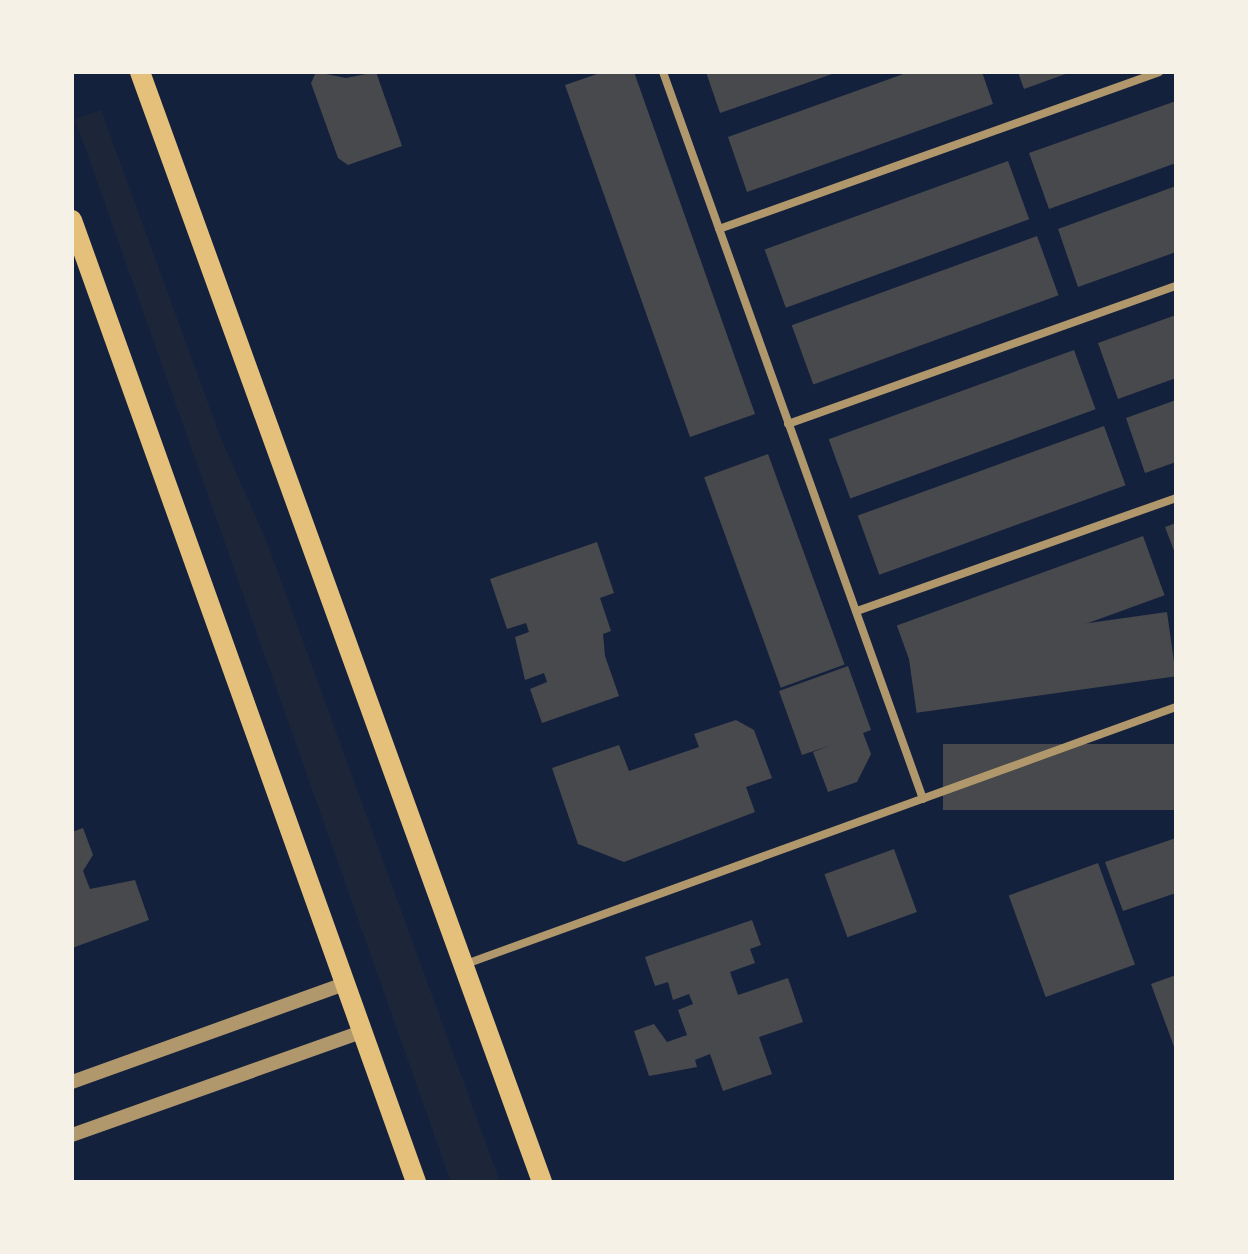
<!DOCTYPE html>
<style>
body{margin:0}
#map{position:relative;width:1248px;height:1254px;overflow:hidden;background:#14213d;font-family:Cabin,sans-serif}
div>[style]{position:absolute}
.green>*{inset:0;background:#1d2539}
.building>*{inset:0;background:#48494c;transform-origin:0 0}
.minor>*{height:8px;margin:-4px;padding:0 4px;transform-origin:4px;border-radius:4px;background:#b1986c}
.tertiary>*{height:14px;margin:-7px;padding:0 7px;transform-origin:7px;border-radius:7px;background:#b1986c}
.primary>*{height:20px;margin:-10px;padding:0 10px;transform-origin:10px;border-radius:10px;background:#e5c07b}
span{translate:-50% -50%;white-space:nowrap;text-align:center;line-height:1.15;-webkit-text-stroke:6px #f6f1e7;paint-order:stroke}
.frame{position:absolute;inset:0;border:74px solid #f6f1e7;pointer-events:none}
</style>
<div id="map">
<div class="green">
<div style="clip-path:polygon(101px 110px,220px 436px,268px 545px,500px 1182px,451px 1182px,75px 119px)"></div>
</div>
<div class="building">
<div style="clip-path:polygon(316px 72px,346px 78px,376px 72px,402px 146px,348px 165px,338px 158px,311px 83px)"></div>
<div style="clip-path:polygon(603px 72px,634px 72px,755px 414px,690px 437px,565px 85px)"></div>
<div style="clip-path:polygon(706px 72px,838px 72px,720px 113px)"></div>
<div style="clip-path:polygon(909px 72px,982px 72px,993px 104px,747px 192px,728px 137px)"></div>
<div style="clip-path:polygon(1018px 72px,1071px 72px,1024px 89px)"></div>
<div style="clip-path:polygon(1176px 101px,1176px 163px,1049px 209px,1029px 153px)"></div>
<div style="left:1008px;top:161px;width:62px;height:259px;rotate:70deg"></div>
<div style="clip-path:polygon(1176px 186px,1176px 252px,1078px 287px,1058px 229px)"></div>
<div style="left:1037px;top:236px;width:63px;height:261px;rotate:70deg"></div>
<div style="clip-path:polygon(1176px 315px,1176px 378px,1118px 399px,1098px 343px)"></div>
<div style="left:1074px;top:350px;width:63px;height:261px;rotate:70deg"></div>
<div style="clip-path:polygon(1176px 400px,1176px 462px,1145px 473px,1126px 418px)"></div>
<div style="left:1104px;top:426px;width:63px;height:262px;rotate:70deg"></div>
<div style="left:768px;top:454px;width:224px;height:68px;rotate:70deg"></div>
<div style="clip-path:polygon(1176px 523px,1176px 556px,1165px 527px)"></div>
<div style="left:1143px;top:536px;width:63px;height:262px;rotate:70deg"></div>
<div style="clip-path:polygon(597px 542px,614px 593px,600px 598px,611px 631px,603px 634px,605px 656px,619px 696px,542px 723px,530px 689px,547px 682px,544px 673px,525px 680px,515px 637px,529px 632px,526px 623px,507px 629px,490px 579px)"></div>
<div style="left:1167px;top:612px;width:65px;height:262px;rotate:82deg"></div>
<div style="clip-path:polygon(848px 666px,871px 730px,863px 733px,871px 754px,857px 782px,828px 792px,813px 752px,831px 745px,802px 755px,779px 691px)"></div>
<div style="clip-path:polygon(736px 720px,754px 730px,772px 778px,746px 787px,755px 812px,624px 862px,578px 844px,552px 768px,619px 745px,629px 771px,699px 747px,694px 734px)"></div>
<div style="left:1176px;top:744px;width:66px;height:233px;rotate:90deg"></div>
<div style="clip-path:polygon(83px 828px,93px 855px,83px 871px,90px 889px,135px 880px,149px 920px,72px 948px,72px 832px)"></div>
<div style="clip-path:polygon(1176px 838px,1176px 893px,1123px 911px,1105px 862px)"></div>
<div style="left:894px;top:849px;width:67px;height:74px;rotate:70deg"></div>
<div style="left:1098px;top:863px;width:108px;height:95px;rotate:70deg"></div>
<div style="clip-path:polygon(752px 920px,761px 945px,750px 949px,755px 963px,730px 972px,738px 995px,788px 978px,803px 1022px,759px 1037px,772px 1074px,723px 1091px,710px 1054px,695px 1060px,697px 1067px,649px 1076px,634px 1031px,654px 1024px,667px 1042px,687px 1035px,678px 1010px,693px 1004px,689px 994px,673px 1000px,668px 982px,655px 986px,645px 957px)"></div>
<div style="clip-path:polygon(1176px 975px,1176px 1052px,1151px 984px)"></div>
</div>
<div class="minor">
<div style="left:663px;top:72px;width:772px;rotate:70.32deg"></div>
<div style="left:719px;top:229px;width:467px;rotate:-19.6deg"></div>
<div style="left:788px;top:424px;width:412px;rotate:-19.6deg"></div>
<div style="left:857px;top:611px;width:338px;rotate:-19.5deg"></div>
<div style="left:466px;top:964px;width:755px;rotate:-19.9deg"></div>
</div>
<div class="tertiary">
<div style="left:72px;top:1082px;width:289px;rotate:-19.8deg"></div>
<div style="left:72px;top:1135px;width:307px;rotate:-19.6deg"></div>
</div>
<div class="primary">
<div style="left:140px;top:72px;width:1181px;rotate:70.09deg"></div>
<div style="left:72px;top:220px;width:1022px;rotate:70.32deg"></div>
</div>
<div class="frame"></div>
</div>
